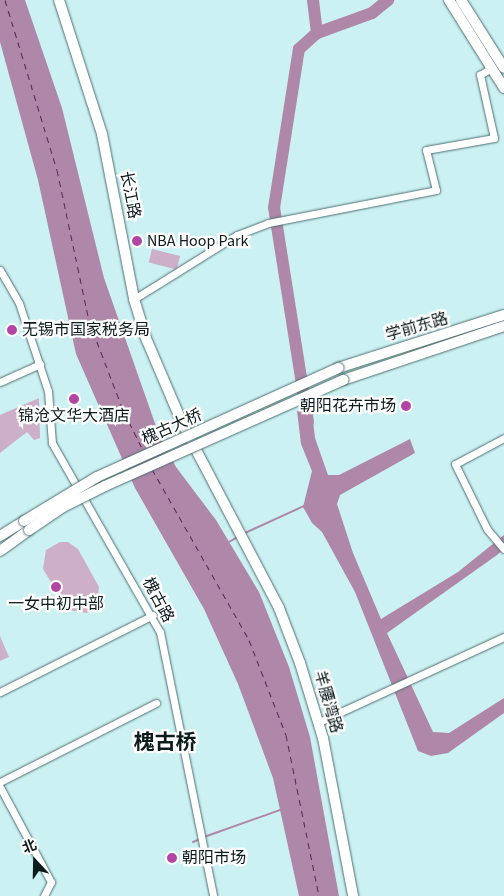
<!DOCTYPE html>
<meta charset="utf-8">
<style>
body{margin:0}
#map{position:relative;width:504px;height:896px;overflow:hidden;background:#ccf1f3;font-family:"Source Sans 3","Noto Sans SC",sans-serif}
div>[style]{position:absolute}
.green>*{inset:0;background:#cdb0c7;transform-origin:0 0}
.water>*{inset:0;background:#af87a8}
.stream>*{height:2px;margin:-1px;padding:0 1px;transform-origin:1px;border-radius:1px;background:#af87a8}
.river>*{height:12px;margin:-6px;padding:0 6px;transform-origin:6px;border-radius:6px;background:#af87a8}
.ferry>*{height:1px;margin-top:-0.5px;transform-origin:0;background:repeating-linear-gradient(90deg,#592652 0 6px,transparent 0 11px)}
.roads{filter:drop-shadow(0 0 1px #4e6f71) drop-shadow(0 0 1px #4e6f71)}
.street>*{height:7px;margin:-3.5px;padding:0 3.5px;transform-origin:3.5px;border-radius:3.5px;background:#fff}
.secondary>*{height:10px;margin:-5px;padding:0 5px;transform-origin:5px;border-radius:5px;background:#fff}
.bridges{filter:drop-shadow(0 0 1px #4e6f71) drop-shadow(0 0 1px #4e6f71)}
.secondary-bridge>*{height:10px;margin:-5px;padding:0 5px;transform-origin:5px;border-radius:5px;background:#fff}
.dots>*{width:14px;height:14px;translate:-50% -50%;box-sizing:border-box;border:2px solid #fff;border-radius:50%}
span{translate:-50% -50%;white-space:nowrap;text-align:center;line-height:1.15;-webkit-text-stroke:4.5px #fff;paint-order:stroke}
.street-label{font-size:16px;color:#0d1b1c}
.poi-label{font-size:16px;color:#0d1b1c}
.left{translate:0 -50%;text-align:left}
.right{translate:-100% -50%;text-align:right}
.district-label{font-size:21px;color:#0d1b1c;font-weight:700}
.north{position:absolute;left:10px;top:836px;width:50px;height:50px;-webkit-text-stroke:4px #fff;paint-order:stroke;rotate:339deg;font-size:14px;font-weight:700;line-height:20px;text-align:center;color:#0d1b1c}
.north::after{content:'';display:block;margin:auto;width:18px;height:22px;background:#0d1b1c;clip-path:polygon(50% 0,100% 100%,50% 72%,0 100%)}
</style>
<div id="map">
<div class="green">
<div style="left:152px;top:249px;width:29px;height:14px;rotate:14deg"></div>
<div style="clip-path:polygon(39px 398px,40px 438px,34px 440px,27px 432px,0 453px,0 415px)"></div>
<div style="clip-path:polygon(60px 542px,68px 542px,78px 549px,99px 587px,97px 605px,87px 613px,68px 610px,43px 569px,46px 550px)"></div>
<div style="clip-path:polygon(0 636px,9px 657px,0 661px)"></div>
</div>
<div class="water">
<div style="clip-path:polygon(0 0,25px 0,62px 108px,104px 278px,158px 432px,176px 467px,216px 520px,259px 592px,289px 667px,310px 737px,339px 896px,299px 896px,273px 778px,238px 684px,204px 609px,135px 488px,76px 354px,38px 180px,0 42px)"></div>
<div style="clip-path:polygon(311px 404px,315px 438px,328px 475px,339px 475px,410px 439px,415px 453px,340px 495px,337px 504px,353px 553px,381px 619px,458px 572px,504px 535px,504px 549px,497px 555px,387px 633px,433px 732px,449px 733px,504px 698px,504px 713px,448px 753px,431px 756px,418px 751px,355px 592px,322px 532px,312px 523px,303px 507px,312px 471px,301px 444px,297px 411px)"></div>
</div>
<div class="stream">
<div style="left:245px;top:533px;width:65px;rotate:-24.6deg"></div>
<div style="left:227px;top:543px;width:13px;rotate:-29deg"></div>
<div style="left:204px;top:837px;width:81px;rotate:-19.6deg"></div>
<div style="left:193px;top:842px;width:8px;rotate:-23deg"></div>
</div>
<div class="river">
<div style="left:317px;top:33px;width:59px;rotate:-20deg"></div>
<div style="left:372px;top:13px;width:21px;rotate:-39deg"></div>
<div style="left:308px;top:422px;width:217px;rotate:-99deg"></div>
<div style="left:274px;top:208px;width:161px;rotate:-81.1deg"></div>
<div style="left:299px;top:49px;width:24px;rotate:-42deg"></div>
<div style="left:317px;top:33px;width:33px;rotate:-97deg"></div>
</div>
<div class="ferry">
<div style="left:5px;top:0;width:178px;rotate:73deg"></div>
<div style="left:57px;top:170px;width:154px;rotate:78deg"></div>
<div style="left:89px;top:321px;width:97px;rotate:69deg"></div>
<div style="left:124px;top:412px;width:45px;rotate:63.4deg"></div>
<div style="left:152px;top:469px;width:197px;rotate:60.4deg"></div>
<div style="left:249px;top:640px;width:102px;rotate:68.7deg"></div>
<div style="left:286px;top:735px;width:164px;rotate:78.4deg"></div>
</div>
<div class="roads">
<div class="street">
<div style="left:0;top:270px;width:38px;rotate:60deg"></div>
<div style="left:19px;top:303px;width:93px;rotate:71.8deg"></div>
<div style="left:48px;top:391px;width:52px;rotate:85.6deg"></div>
<div style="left:52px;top:443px;width:218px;rotate:60.3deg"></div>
<div style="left:160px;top:632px;width:269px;rotate:78.6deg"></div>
<div style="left:134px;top:299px;width:121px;rotate:-31.9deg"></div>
<div style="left:237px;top:235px;width:33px;rotate:-21deg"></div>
<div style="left:268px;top:223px;width:171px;rotate:-11.1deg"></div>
<div style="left:436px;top:190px;width:41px;rotate:-104deg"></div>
<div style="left:426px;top:150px;width:69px;rotate:-10deg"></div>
<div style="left:494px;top:138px;width:65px;rotate:-102.5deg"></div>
<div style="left:480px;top:75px;width:13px;rotate:-32deg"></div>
<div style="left:0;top:382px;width:44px;rotate:-24.2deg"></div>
<div style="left:504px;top:438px;width:55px;rotate:152deg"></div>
<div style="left:455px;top:464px;width:72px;rotate:63.8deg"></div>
<div style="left:487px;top:529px;width:26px;rotate:50deg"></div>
<div style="left:0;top:692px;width:171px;rotate:-26.7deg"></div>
<div style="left:319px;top:722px;width:204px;rotate:-24.7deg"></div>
<div style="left:0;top:782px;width:175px;rotate:-26.9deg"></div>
<div style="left:0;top:787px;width:108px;rotate:61.8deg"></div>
<div style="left:51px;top:882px;width:16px;rotate:117deg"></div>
</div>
<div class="secondary">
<div style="left:59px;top:0;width:141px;rotate:72.2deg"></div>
<div style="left:102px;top:134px;width:168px;rotate:79deg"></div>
<div style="left:134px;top:299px;width:39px;rotate:73deg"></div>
<div style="left:145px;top:336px;width:97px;rotate:66.9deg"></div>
<div style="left:183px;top:425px;width:207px;rotate:62.3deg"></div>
<div style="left:279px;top:608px;width:59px;rotate:69.1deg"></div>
<div style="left:300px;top:663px;width:78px;rotate:73deg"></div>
<div style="left:323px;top:738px;width:161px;rotate:79.2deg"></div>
<div style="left:449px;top:0;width:104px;rotate:58deg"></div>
<div style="left:461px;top:0;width:80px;rotate:57.7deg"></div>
<div style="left:338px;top:368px;width:174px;rotate:-17.7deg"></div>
<div style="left:343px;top:380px;width:170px;rotate:-18.5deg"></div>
<div style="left:0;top:536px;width:28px;rotate:-32deg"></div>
<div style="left:0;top:551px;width:36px;rotate:-36deg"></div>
</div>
</div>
<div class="bridges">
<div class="secondary-bridge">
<div style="left:24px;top:521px;width:85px;rotate:-31.1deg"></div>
<div style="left:97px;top:477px;width:265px;rotate:-24.3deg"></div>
<div style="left:29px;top:530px;width:41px;rotate:-34.1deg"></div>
<div style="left:63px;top:507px;width:47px;rotate:-26.6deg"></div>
<div style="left:105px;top:486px;width:261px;rotate:-24deg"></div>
</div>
</div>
<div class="dots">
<div style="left:137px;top:241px;background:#b246a5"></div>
<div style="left:12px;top:330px;background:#b246a5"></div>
<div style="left:74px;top:399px;background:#b246a5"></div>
<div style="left:406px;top:406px;background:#b246a5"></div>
<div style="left:56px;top:587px;background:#b246a5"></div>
<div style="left:172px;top:858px;background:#b246a5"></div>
</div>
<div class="street-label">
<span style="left:130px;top:195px;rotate:79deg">长江路</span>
<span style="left:417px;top:327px;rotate:-16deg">学前东路</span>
<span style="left:172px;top:427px;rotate:-24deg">槐古大桥</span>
<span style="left:158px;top:600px;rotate:62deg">槐古路</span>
<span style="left:328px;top:702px;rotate:74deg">羊腰湾路</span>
</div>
<div class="poi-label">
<span class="left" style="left:147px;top:241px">NBA Hoop Park</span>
<span class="left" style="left:22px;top:330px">无锡市国家税务局</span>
<span class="right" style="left:396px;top:406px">朝阳花卉市场</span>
<span style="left:74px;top:416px">锦沧文华大酒店</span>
<span style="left:56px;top:604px">一女中初中部</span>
<span class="left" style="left:182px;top:858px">朝阳市场</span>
</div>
<div class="district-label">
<span style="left:165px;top:742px">槐古桥</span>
</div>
<div class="north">北</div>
</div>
